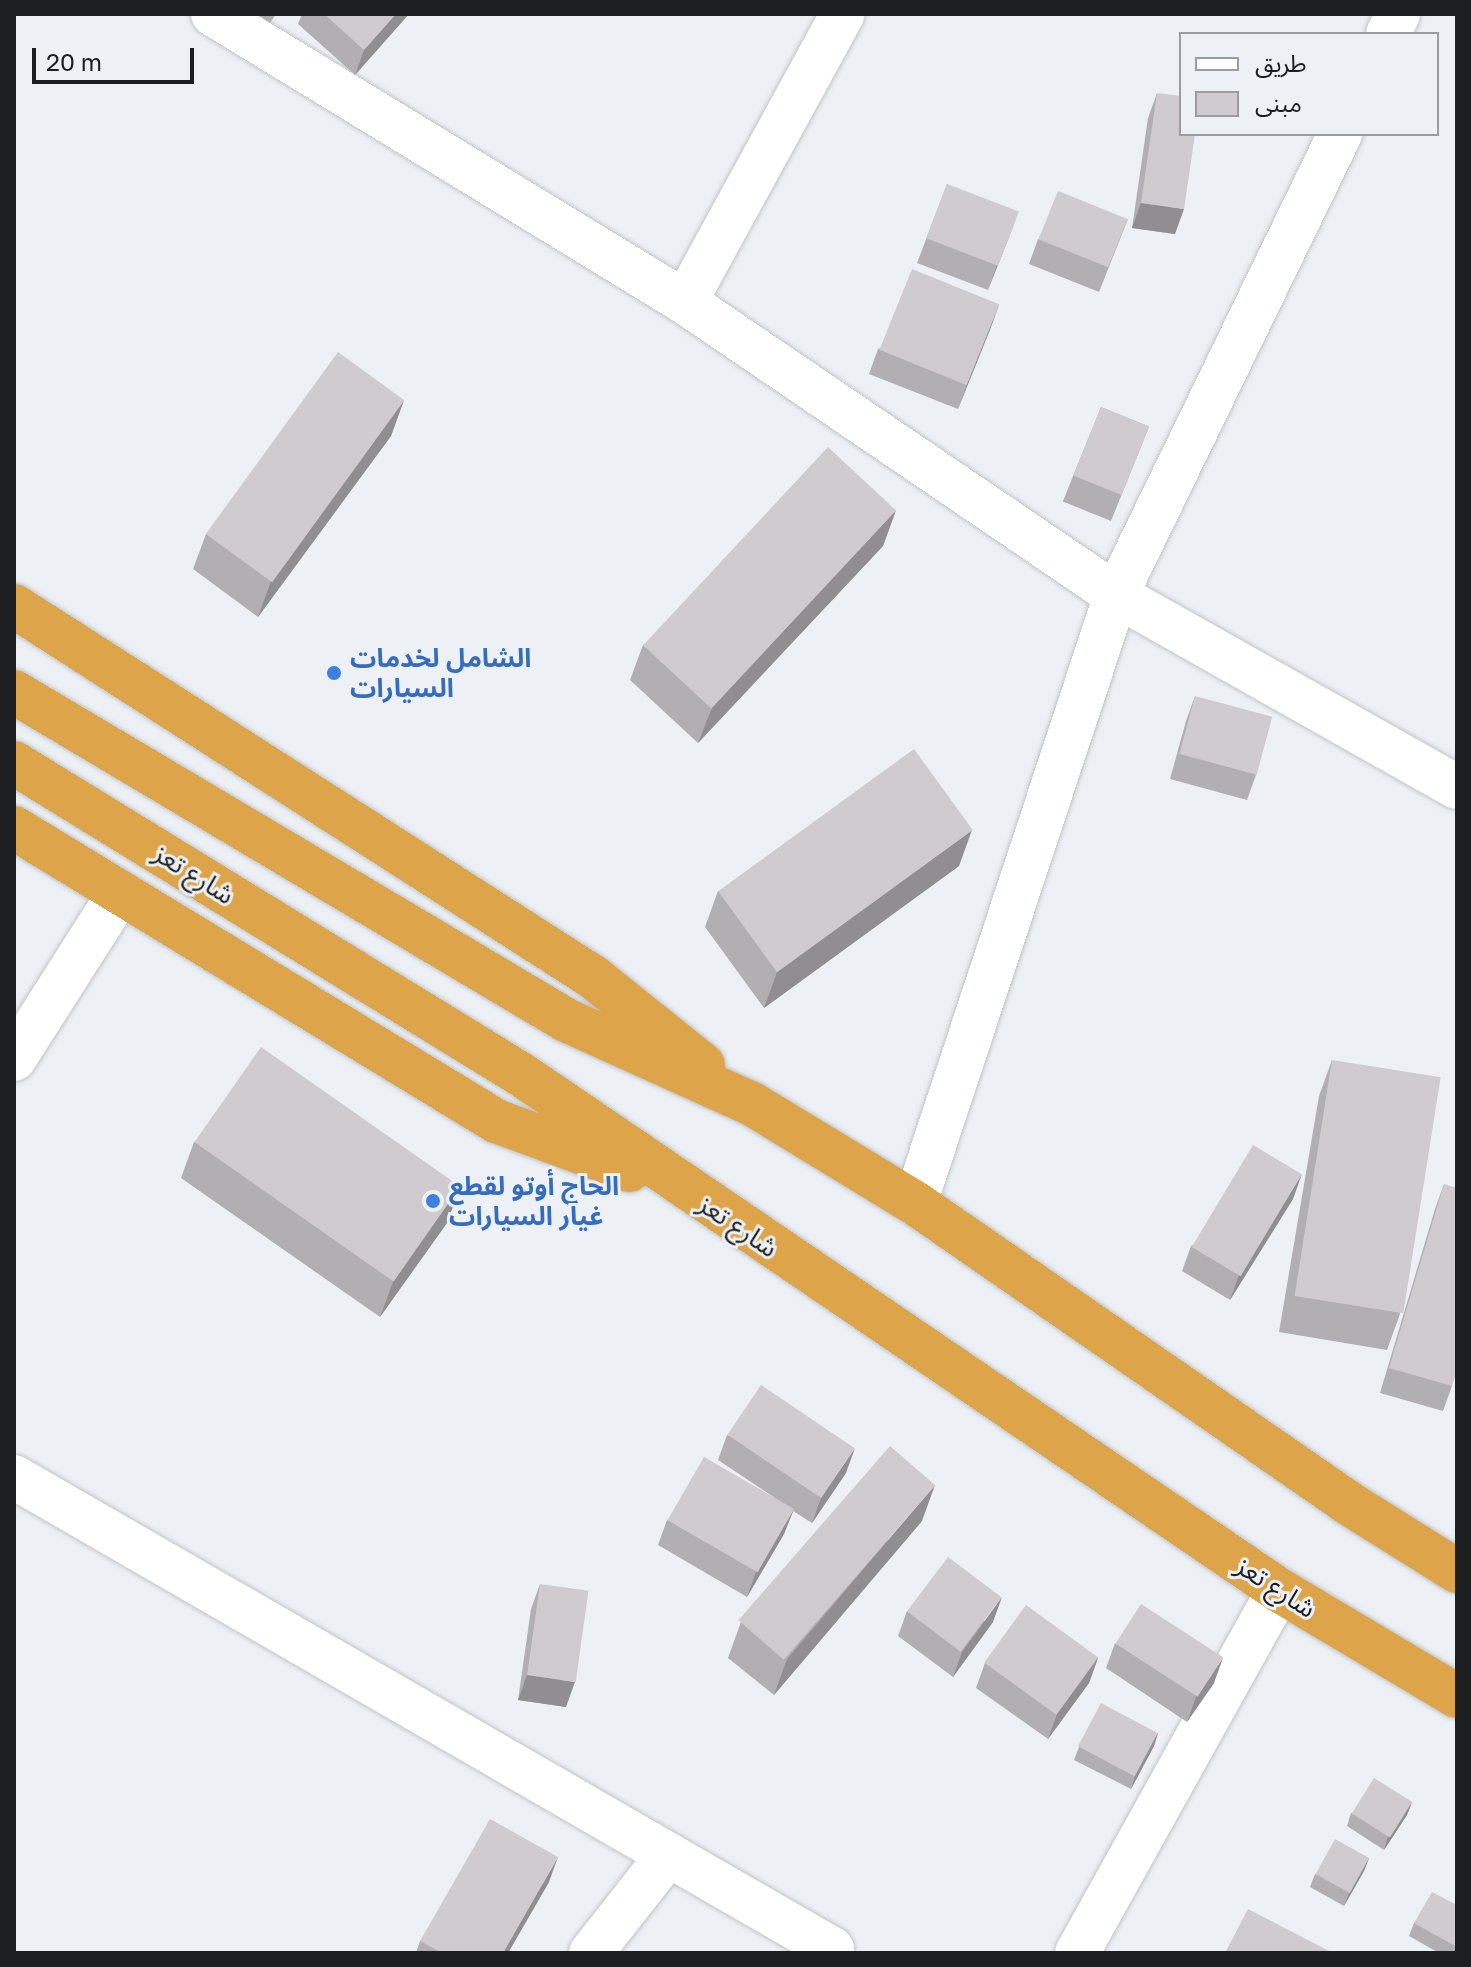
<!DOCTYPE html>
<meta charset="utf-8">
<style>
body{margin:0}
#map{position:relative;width:1471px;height:1967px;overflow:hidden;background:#edf1f5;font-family:"Golos Text","Noto Sans Arabic",sans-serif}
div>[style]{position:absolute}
.roads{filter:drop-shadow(0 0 2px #c0c4c9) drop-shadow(0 0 2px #c0c4c9)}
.minor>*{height:44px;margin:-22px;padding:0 22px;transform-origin:22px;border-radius:22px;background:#fff}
.trunk>*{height:44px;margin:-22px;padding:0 22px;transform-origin:22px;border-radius:22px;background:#dea44a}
.wall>*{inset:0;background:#b2afb2;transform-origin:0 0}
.shaded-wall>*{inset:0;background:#918e91}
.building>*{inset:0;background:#cfcbcf;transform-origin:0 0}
.dots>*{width:22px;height:22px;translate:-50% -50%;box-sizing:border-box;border:4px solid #edf1f5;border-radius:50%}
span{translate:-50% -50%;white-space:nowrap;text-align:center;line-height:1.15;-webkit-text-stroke:6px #edf1f5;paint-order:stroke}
.shop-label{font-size:26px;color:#366cbe;font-weight:700}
.left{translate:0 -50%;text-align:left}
.street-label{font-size:26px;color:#1c1e1f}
.frame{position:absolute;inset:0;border:16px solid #1c1e1f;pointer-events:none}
.legend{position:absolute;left:1179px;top:32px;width:260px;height:104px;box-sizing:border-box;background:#edf1f5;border:2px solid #999d9f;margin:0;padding:10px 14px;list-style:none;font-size:24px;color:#1c1e1f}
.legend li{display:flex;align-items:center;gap:16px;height:40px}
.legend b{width:40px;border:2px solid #999d9f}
.scale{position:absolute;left:32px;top:48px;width:162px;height:36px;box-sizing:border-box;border:4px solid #1c1e1f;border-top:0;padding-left:10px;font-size:24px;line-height:28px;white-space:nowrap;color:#1c1e1f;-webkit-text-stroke:6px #edf1f5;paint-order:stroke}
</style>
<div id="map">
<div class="roads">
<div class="minor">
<div style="left:213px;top:14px;width:553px;rotate:31.39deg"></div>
<div style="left:685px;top:302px;width:521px;rotate:34.21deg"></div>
<div style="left:1116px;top:595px;width:391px;rotate:29.4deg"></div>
<div style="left:1388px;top:34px;width:22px;rotate:-63deg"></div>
<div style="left:685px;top:302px;width:328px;rotate:-61.3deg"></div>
<div style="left:14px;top:1059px;width:193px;rotate:-57.5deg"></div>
<div style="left:915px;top:1203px;width:640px;rotate:-71.71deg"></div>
<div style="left:1116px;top:595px;width:513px;rotate:-64.08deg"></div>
<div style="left:14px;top:1477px;width:944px;rotate:29.99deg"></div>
<div style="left:832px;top:1949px;width:5px;rotate:127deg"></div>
<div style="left:591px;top:1953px;width:125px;rotate:-51.8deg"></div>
<div style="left:1077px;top:1953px;width:415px;rotate:-60.9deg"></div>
</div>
<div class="trunk">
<div style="left:14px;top:606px;width:688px;rotate:32.65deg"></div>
<div style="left:593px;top:977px;width:141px;rotate:38.7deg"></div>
<div style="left:14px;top:692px;width:642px;rotate:30.72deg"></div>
<div style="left:566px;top:1020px;width:204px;rotate:24.3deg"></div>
<div style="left:752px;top:1104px;width:191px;rotate:31.3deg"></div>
<div style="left:915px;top:1203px;width:529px;rotate:34.68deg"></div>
<div style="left:1350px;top:1504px;width:126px;rotate:32.1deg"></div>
<div style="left:14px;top:763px;width:596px;rotate:31.56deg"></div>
<div style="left:522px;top:1075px;width:916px;rotate:34.23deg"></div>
<div style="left:1279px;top:1590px;width:207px;rotate:30.8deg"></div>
<div style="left:14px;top:828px;width:564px;rotate:31.29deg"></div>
<div style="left:496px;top:1121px;width:142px;rotate:20.2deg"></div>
</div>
</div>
<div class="wall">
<div style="clip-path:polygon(256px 14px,276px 14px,270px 23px)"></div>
<div style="clip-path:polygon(302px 14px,409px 14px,355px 75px,298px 24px)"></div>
<div style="clip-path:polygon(1157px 93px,1175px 234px,1132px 228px,1148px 118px)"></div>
<div style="clip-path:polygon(947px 184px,1009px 237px,988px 290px,917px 263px)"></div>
<div style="clip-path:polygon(1128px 219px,1099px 292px,1029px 264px,1038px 239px)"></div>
<div style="clip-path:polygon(999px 305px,958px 409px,869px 374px,878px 349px)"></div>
<div style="clip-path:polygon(404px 400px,391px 436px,258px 617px,193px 569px,206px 534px)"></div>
<div style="left:1101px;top:407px;width:52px;height:102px;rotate:22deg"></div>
<div style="clip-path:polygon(896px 510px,883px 546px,698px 743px,630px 680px,643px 645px)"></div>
<div style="clip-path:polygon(1195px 696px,1256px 775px,1247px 800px,1170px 779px,1186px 721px)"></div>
<div style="clip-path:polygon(959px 866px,764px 1008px,705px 927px,718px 891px)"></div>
<div style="clip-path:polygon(1332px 1060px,1400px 1314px,1387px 1350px,1279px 1332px,1319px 1096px)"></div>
<div style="clip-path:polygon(194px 1142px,460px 1187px,447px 1223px,380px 1317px,181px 1178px)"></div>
<div style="clip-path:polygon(1444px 1184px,1452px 1386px,1443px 1411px,1380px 1393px,1435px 1209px)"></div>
<div style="clip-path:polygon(1293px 1199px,1230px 1300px,1182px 1271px,1191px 1246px)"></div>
<div style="clip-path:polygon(727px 1435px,846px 1473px,812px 1523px,793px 1511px,784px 1534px,747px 1597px,658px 1545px,667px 1520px,775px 1498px,718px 1460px)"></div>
<div style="clip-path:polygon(922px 1521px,774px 1695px,728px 1658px,741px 1622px)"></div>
<div style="clip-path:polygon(540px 1584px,566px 1707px,518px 1700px,531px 1609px)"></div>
<div style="clip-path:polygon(907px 1611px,993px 1622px,953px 1677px,898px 1636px)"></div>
<div style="clip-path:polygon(1115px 1643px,1214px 1683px,1187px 1722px,1106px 1668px)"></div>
<div style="clip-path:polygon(1098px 1658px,1089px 1683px,1048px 1739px,976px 1688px,985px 1663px)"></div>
<div style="clip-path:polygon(1158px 1733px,1154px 1746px,1131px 1789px,1074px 1760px,1079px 1747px)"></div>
<div style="clip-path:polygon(1412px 1802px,1407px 1815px,1384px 1850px,1347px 1826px,1351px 1813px)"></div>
<div style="clip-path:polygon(1369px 1858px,1364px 1871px,1344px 1906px,1310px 1887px,1315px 1874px)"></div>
<div style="clip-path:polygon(549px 1882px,508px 1953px,416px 1953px,420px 1941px)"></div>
<div style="clip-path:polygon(1457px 1905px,1457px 1953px,1439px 1953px,1409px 1936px,1414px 1923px)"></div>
</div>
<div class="shaded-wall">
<div style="clip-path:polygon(396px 14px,409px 14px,355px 75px,364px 50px)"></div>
<div style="clip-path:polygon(1141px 203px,1184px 209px,1175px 234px,1132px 228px)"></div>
<div style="clip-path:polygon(1019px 212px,1009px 237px,988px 290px,997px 265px)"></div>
<div style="clip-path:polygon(999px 305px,990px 330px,958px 409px,967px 384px)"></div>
<div style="clip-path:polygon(404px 400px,391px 436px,258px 617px,271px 581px)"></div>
<div style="clip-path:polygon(896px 510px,883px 546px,698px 743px,712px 708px)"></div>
<div style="clip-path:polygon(972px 830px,959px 866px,764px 1008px,777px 972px)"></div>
<div style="clip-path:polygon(1302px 1174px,1293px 1199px,1230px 1300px,1239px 1275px)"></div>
<div style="clip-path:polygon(460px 1187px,447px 1223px,380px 1317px,393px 1282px)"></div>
<div style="clip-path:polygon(855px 1448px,846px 1473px,812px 1523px,821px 1498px)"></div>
<div style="clip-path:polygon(935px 1485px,922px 1521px,774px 1695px,787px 1659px)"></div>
<div style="clip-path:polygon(794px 1509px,784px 1534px,747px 1597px,756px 1572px)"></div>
<div style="clip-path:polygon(1002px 1597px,993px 1622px,953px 1677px,962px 1652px)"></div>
<div style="clip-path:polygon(1098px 1658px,1089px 1683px,1048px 1739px,1057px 1714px)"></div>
<div style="clip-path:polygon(1223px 1658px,1214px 1683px,1187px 1722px,1196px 1697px)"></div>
<div style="clip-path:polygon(527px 1675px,575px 1682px,566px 1707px,518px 1700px)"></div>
<div style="clip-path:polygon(1158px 1733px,1154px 1746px,1131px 1789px,1135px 1776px)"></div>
<div style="clip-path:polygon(1412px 1802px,1407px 1815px,1384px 1850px,1388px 1837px)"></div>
<div style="clip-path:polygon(558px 1857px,549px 1882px,508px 1953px,503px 1953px)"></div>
<div style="clip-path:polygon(1369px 1858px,1364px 1871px,1344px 1906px,1349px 1893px)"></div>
</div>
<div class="building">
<div style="clip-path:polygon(324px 14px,396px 14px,364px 50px)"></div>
<div style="clip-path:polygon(1157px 93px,1181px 96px,1181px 134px,1195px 134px,1184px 209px,1141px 203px)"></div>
<div style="left:947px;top:184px;width:77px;height:58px;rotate:21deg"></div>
<div style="left:1058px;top:191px;width:75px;height:52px;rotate:22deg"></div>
<div style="left:912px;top:269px;width:94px;height:87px;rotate:22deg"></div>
<div style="left:338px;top:352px;width:82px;height:225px;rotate:36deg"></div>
<div style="left:1101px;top:407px;width:52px;height:74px;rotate:22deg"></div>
<div style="left:828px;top:447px;width:93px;height:271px;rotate:43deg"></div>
<div style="left:1195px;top:696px;width:80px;height:60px;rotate:15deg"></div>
<div style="left:914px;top:749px;width:100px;height:242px;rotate:54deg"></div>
<div style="left:261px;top:1047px;width:243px;height:116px;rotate:35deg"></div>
<div style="left:1332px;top:1060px;width:110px;height:239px;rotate:9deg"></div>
<div style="left:1253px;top:1145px;width:57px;height:119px;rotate:31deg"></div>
<div style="clip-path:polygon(1444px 1184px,1457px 1188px,1457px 1370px,1452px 1386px,1389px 1368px)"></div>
<div style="left:761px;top:1385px;width:113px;height:60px;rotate:34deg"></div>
<div style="left:890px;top:1446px;width:60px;height:231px;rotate:41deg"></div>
<div style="left:704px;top:1457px;width:104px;height:73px;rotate:30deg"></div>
<div style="left:948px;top:1557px;width:67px;height:68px;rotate:37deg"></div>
<div style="left:540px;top:1584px;width:49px;height:92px;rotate:8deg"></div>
<div style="left:1141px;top:1604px;width:98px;height:47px;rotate:33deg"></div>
<div style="left:1026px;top:1605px;width:89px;height:71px;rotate:36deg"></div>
<div style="left:1101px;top:1703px;width:64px;height:49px;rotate:28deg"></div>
<div style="left:1374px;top:1778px;width:45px;height:42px;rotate:32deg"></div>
<div style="clip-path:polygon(490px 1819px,558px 1857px,503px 1953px,442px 1953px,420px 1941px)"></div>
<div style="left:1335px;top:1839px;width:39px;height:40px;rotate:29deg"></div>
<div style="clip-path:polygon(1432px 1892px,1457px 1905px,1457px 1947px,1414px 1923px)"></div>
<div style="clip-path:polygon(1248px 1909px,1333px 1953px,1225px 1953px)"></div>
</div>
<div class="dots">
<div style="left:334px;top:673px;background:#3f7fe0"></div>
<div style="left:433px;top:1201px;background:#3f7fe0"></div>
</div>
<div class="shop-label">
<span class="left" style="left:350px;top:673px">الشامل لخدمات<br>السيارات</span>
<span class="left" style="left:449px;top:1201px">الحاج أوتو لقطع<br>غيار السيارات</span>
</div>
<div class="street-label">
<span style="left:194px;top:874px;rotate:32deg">شارع تعز</span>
<span style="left:738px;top:1226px;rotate:34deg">شارع تعز</span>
<span style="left:1276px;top:1587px;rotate:33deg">شارع تعز</span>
</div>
<div class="frame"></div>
<ul class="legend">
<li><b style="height:10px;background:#fff"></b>طريق</li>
<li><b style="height:22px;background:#cfcbcf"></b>مبنى</li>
</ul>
<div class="scale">20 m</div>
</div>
